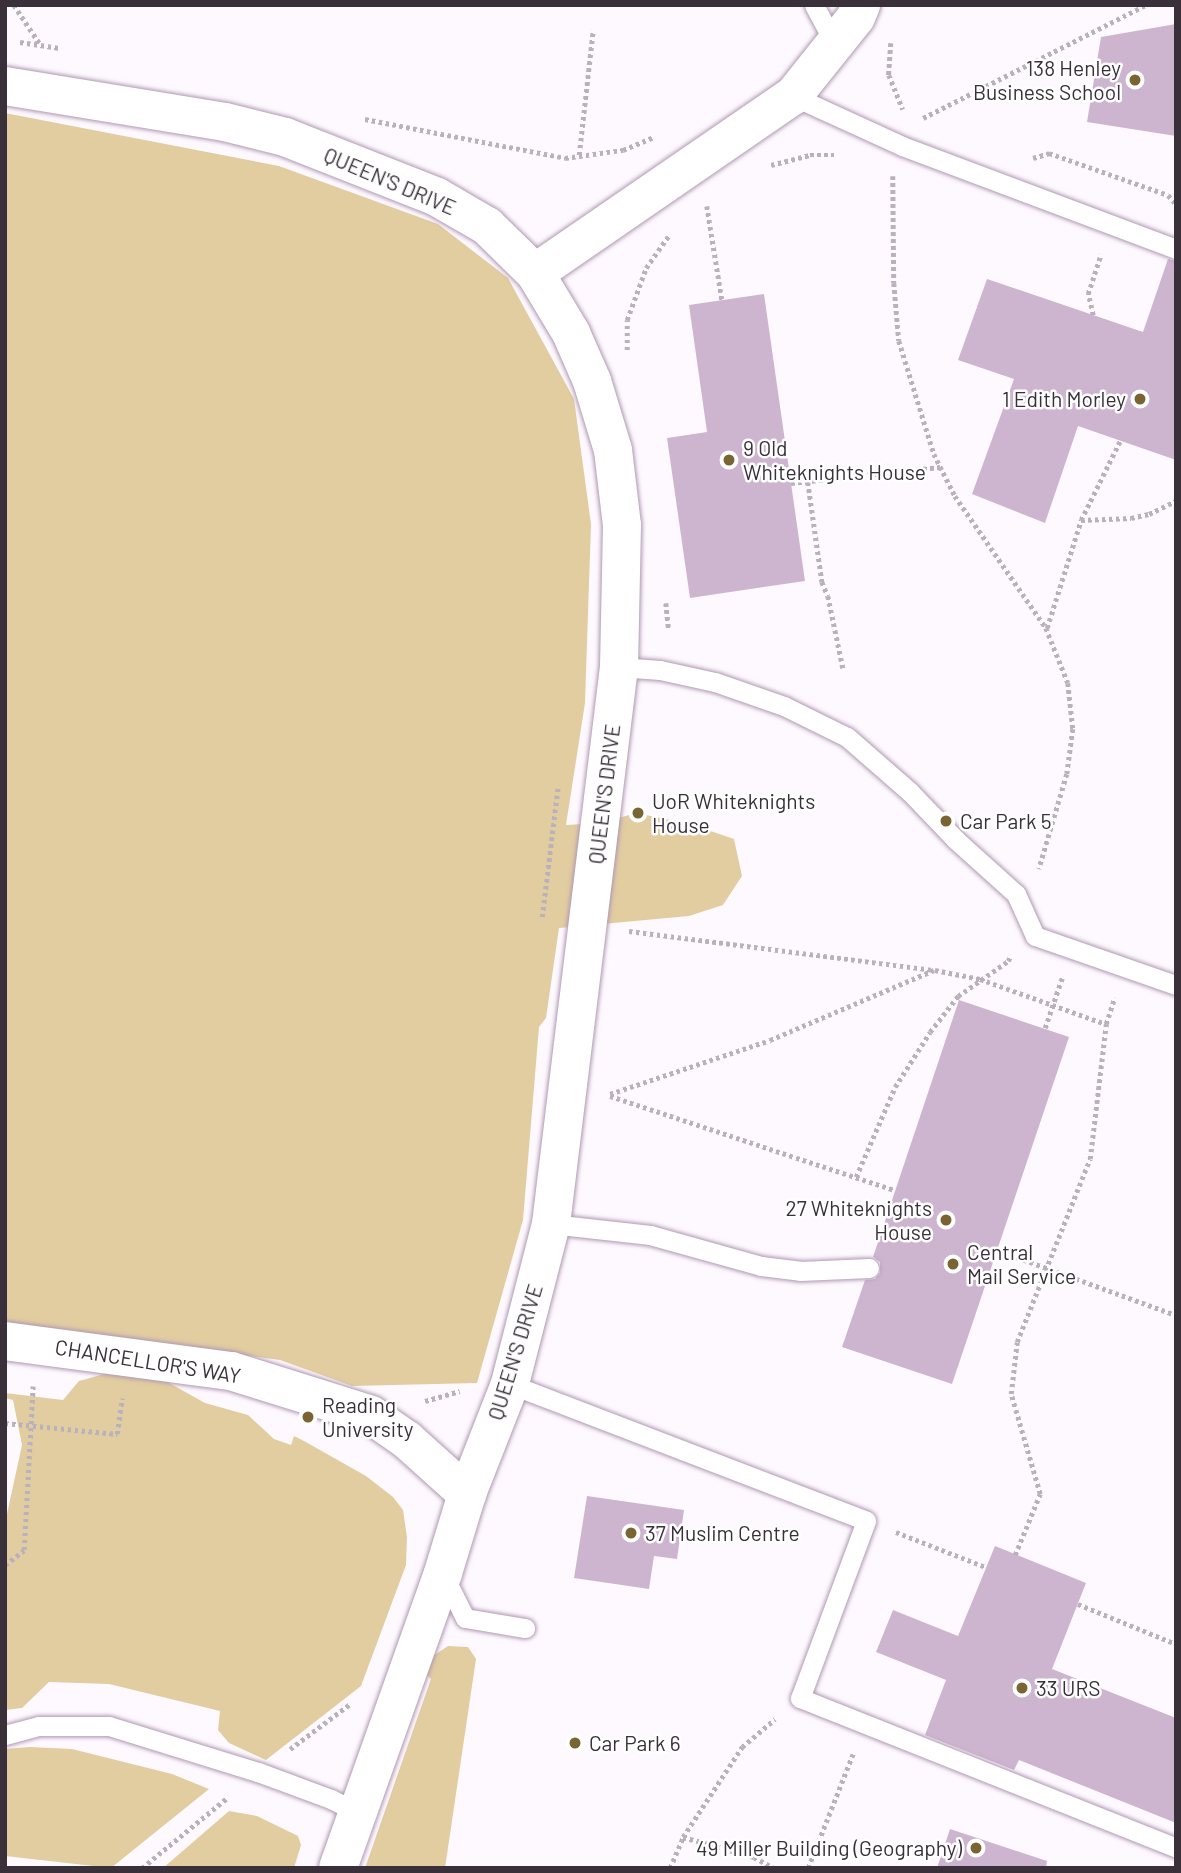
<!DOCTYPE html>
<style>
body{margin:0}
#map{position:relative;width:1181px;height:1873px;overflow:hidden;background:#fef9ff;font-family:Barlow,sans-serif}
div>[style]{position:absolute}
.green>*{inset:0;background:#e2cda1}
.building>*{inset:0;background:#cdb5d0}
.path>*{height:4.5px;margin-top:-2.25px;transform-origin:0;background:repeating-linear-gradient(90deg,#b9b2ba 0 3.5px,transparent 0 7px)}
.roads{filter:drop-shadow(0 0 2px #b098b2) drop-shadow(0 0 2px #b098b2)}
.service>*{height:19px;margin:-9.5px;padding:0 9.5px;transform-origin:9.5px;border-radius:9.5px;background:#fff}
.minor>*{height:38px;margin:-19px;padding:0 19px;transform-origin:19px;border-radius:19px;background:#fff}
.dots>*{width:19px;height:19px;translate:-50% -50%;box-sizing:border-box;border:4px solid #fff;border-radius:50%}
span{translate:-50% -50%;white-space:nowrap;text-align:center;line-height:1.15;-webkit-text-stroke:5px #fff;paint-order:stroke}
.poi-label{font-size:21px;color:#39303a}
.right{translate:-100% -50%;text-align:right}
.left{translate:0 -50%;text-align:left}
.street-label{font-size:21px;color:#39303a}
.frame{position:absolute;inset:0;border:7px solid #39303a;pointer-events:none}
</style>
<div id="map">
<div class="green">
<div style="clip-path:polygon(5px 113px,279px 166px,438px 224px,508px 278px,574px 399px,591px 524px,585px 703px,566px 825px,601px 823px,636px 813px,690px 824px,734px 839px,742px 876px,723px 905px,689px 916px,559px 928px,546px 1018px,539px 1027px,523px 1220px,477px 1383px,352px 1386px,280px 1360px,5px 1324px)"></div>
<div style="clip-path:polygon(137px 1365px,205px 1403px,248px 1415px,274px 1439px,291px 1445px,294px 1436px,304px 1441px,366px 1476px,393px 1497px,403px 1510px,407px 1537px,406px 1565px,361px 1686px,266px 1760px,229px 1743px,218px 1730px,220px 1711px,109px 1684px,49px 1682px,22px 1708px,5px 1710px,5px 1523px,22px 1445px,13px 1400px,5px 1398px,5px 1393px,63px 1400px,79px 1381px)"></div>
<div style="clip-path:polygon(448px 1646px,468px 1647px,476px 1659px,445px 1868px,365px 1868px,431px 1679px,426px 1674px,433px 1656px)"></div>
<div style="clip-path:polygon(30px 1747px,72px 1749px,172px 1774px,209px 1789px,111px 1868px,5px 1856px,5px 1749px)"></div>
<div style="clip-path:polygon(229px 1811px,257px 1816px,298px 1836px,301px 1845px,294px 1868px,163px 1868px)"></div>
</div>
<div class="building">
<div style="clip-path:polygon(1176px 24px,1176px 136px,1087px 122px,1101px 37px)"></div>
<div style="clip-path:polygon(1168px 259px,1176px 261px,1176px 460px,1078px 426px,1045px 523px,972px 494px,1014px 379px,958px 360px,987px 279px,1143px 332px)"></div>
<div style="clip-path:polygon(764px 294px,805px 581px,690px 598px,667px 438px,707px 432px,689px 305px)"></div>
<div style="clip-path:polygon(959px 1000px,1069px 1037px,952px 1384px,842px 1347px,865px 1280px,875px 1279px,880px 1273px,880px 1262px,873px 1257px)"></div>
<div style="clip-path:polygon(587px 1496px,684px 1510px,677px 1559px,654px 1556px,649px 1589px,574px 1578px)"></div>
<div style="clip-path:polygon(995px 1546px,1086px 1583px,1052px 1669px,1176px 1718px,1176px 1823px,1019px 1760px,1014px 1770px,925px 1735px,946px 1680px,876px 1652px,893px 1610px,958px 1636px)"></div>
<div style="clip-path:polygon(950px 1829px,1047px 1861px,1046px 1868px,937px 1868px)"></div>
</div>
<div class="path">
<div style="left:14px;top:5px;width:47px;rotate:56.3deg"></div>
<div style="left:20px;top:42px;width:40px;rotate:8.5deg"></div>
<div style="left:891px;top:43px;width:32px;rotate:94deg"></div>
<div style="left:889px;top:75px;width:37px;rotate:68deg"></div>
<div style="left:923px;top:118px;width:250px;rotate:-26.9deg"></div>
<div style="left:365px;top:119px;width:204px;rotate:11deg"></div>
<div style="left:565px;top:158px;width:59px;rotate:-7.9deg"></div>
<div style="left:623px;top:150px;width:33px;rotate:-23deg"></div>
<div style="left:579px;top:155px;width:126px;rotate:-83.6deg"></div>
<div style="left:1033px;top:158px;width:17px;rotate:-17deg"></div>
<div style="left:1049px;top:153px;width:126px;rotate:19.4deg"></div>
<div style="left:1168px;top:195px;width:12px;rotate:48deg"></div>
<div style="left:771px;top:165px;width:40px;rotate:-14.4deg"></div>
<div style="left:810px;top:155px;width:28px"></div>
<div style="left:893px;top:176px;width:107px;rotate:89.5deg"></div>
<div style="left:894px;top:283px;width:58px;rotate:85.1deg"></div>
<div style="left:899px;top:341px;width:118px;rotate:72.8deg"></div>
<div style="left:934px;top:454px;width:47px;rotate:63.4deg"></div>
<div style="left:955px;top:496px;width:160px;rotate:55.4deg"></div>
<div style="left:1046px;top:628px;width:59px;rotate:68.2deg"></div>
<div style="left:1068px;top:683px;width:46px;rotate:83.8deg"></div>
<div style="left:1073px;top:729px;width:45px;rotate:97.6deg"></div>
<div style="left:1067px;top:774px;width:99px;rotate:106.4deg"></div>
<div style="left:707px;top:206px;width:95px;rotate:80.9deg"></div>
<div style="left:1093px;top:315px;width:22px;rotate:-103deg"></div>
<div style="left:1088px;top:294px;width:42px;rotate:-72deg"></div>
<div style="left:627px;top:350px;width:30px;rotate:-90deg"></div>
<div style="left:627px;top:320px;width:55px;rotate:-69.9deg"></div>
<div style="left:646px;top:268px;width:39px;rotate:-55deg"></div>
<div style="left:808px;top:482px;width:101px;rotate:82deg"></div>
<div style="left:822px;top:582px;width:15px;rotate:67deg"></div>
<div style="left:828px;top:596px;width:74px;rotate:78.2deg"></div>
<div style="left:791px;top:483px;width:150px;rotate:-6.1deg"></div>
<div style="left:1081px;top:520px;width:50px;rotate:-2.3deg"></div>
<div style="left:1131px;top:518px;width:18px;rotate:-13deg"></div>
<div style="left:1149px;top:514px;width:30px;rotate:-26deg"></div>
<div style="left:666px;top:603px;width:27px;rotate:84deg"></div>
<div style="left:1047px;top:628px;width:113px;rotate:-72.5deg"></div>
<div style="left:1081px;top:520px;width:88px;rotate:-63.7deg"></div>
<div style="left:542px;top:917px;width:131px;rotate:-83deg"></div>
<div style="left:629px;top:931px;width:308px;rotate:7.3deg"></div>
<div style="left:935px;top:970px;width:46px;rotate:11.3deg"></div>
<div style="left:980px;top:979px;width:134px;rotate:19.7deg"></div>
<div style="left:1045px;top:1028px;width:53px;rotate:-71.2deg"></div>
<div style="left:610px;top:1094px;width:169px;rotate:-18.6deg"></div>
<div style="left:770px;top:1040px;width:178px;rotate:-23.1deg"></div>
<div style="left:610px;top:1096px;width:300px;rotate:18.3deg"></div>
<div style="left:856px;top:1177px;width:98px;rotate:-66.6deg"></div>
<div style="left:895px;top:1087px;width:65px;rotate:-57.5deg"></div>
<div style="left:930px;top:1032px;width:46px;rotate:-52.1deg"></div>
<div style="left:958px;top:996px;width:61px;rotate:-35deg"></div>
<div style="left:1008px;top:961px;width:4px;rotate:-63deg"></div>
<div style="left:997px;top:1250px;width:190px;rotate:20deg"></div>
<div style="left:425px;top:1401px;width:36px;rotate:-16deg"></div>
<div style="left:5px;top:1423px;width:113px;rotate:5.6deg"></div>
<div style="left:117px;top:1434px;width:36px;rotate:-82deg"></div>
<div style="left:896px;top:1532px;width:97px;rotate:21.3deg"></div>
<div style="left:1015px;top:1555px;width:66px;rotate:-67.7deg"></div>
<div style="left:1040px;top:1494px;width:104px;rotate:-106.2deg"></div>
<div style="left:1011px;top:1394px;width:52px;rotate:-83.4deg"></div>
<div style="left:1017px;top:1342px;width:197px;rotate:-68.3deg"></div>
<div style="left:1090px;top:1159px;width:136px;rotate:-83.2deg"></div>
<div style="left:1106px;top:1024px;width:28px;rotate:-72deg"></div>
<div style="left:5px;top:1565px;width:24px;rotate:-38deg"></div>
<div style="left:24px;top:1550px;width:164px;rotate:-86.9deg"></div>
<div style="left:1078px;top:1604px;width:106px;rotate:22.2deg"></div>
<div style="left:290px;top:1749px;width:75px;rotate:-36.9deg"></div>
<div style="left:683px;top:1837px;width:74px;rotate:15.7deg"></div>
<div style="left:754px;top:1857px;width:23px;rotate:29deg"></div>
<div style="left:142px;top:1868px;width:112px;rotate:-39.5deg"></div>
<div style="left:670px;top:1868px;width:34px;rotate:-67deg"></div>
<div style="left:683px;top:1837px;width:108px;rotate:-56.8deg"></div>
<div style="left:742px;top:1747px;width:43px;rotate:-40.3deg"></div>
<div style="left:808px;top:1868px;width:123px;rotate:-68.5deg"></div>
</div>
<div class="roads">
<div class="service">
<div style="left:814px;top:5px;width:44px;rotate:61.7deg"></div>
<div style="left:793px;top:96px;width:120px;rotate:24.6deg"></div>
<div style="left:902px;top:146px;width:293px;rotate:20.6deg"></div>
<div style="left:619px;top:667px;width:41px;rotate:4.2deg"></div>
<div style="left:660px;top:670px;width:56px;rotate:12.3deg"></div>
<div style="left:715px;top:682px;width:73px;rotate:19.2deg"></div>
<div style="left:784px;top:706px;width:70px;rotate:26.2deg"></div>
<div style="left:847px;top:737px;width:84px;rotate:41.1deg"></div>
<div style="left:910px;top:792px;width:66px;rotate:46.2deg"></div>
<div style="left:956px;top:840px;width:81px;rotate:42deg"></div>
<div style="left:1016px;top:894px;width:46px;rotate:65.7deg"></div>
<div style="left:1035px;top:936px;width:149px;rotate:19.2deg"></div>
<div style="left:551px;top:1224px;width:100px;rotate:6.3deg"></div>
<div style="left:650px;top:1235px;width:115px;rotate:15.6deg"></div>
<div style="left:761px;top:1266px;width:39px;rotate:7deg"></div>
<div style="left:800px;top:1271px;width:69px;rotate:-2.5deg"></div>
<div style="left:510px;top:1384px;width:381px;rotate:21deg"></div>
<div style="left:866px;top:1521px;width:189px;rotate:110.4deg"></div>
<div style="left:800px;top:1698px;width:405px;rotate:21.7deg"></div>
<div style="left:443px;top:1574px;width:49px;rotate:63.4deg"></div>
<div style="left:465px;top:1618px;width:61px;rotate:9.5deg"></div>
<div style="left:5px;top:1735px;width:35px;rotate:-15deg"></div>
<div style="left:39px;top:1726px;width:70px"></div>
<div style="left:109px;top:1726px;width:156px;rotate:17.2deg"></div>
<div style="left:258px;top:1772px;width:78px;rotate:20.3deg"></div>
<div style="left:331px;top:1799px;width:28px;rotate:27deg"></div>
</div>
<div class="minor">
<div style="left:5px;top:86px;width:223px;rotate:9.3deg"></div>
<div style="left:225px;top:122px;width:62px;rotate:14deg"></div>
<div style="left:285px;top:137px;width:163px;rotate:21.5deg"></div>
<div style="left:437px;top:197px;width:58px;rotate:30.1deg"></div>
<div style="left:487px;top:226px;width:67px;rotate:44.4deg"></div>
<div style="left:535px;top:273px;width:70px;rotate:59deg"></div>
<div style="left:571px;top:333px;width:52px;rotate:66.4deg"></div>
<div style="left:592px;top:381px;width:72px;rotate:73.1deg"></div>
<div style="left:613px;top:450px;width:76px;rotate:83.2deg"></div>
<div style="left:622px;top:525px;width:142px;rotate:91.2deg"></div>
<div style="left:619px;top:667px;width:561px;rotate:96.96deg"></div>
<div style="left:551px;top:1224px;width:165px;rotate:104.4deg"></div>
<div style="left:510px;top:1384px;width:118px;rotate:111.4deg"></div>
<div style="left:467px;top:1494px;width:83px;rotate:106.9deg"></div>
<div style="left:443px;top:1573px;width:313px;rotate:109.6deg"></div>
<div style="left:535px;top:273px;width:313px;rotate:-34.5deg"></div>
<div style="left:793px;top:96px;width:101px;rotate:-51.4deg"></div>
<div style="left:856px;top:17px;width:13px;rotate:-67deg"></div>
<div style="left:5px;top:1341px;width:228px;rotate:7.6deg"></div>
<div style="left:231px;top:1371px;width:147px;rotate:17.4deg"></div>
<div style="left:371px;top:1415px;width:44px;rotate:34.8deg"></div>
<div style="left:407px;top:1440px;width:81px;rotate:42deg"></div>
</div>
</div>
<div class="dots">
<div style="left:1135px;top:80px;background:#7a6434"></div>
<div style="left:1140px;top:399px;background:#7a6434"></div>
<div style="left:729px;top:460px;background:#7a6434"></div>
<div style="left:638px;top:813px;background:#7a6434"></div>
<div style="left:946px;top:821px;background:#7a6434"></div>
<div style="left:946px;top:1220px;background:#7a6434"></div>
<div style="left:953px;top:1264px;background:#7a6434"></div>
<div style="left:308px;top:1417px;background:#7a6434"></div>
<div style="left:631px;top:1533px;background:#7a6434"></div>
<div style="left:1022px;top:1688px;background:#7a6434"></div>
<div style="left:575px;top:1743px;background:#7a6434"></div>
<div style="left:976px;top:1848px;background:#7a6434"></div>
</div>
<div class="poi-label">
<span class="right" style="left:1121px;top:80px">138 Henley<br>Business School</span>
<span class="right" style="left:1126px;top:399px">1 Edith Morley</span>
<span class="left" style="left:743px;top:460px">9 Old<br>Whiteknights House</span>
<span class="left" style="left:652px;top:813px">UoR Whiteknights<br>House</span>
<span class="left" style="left:960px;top:821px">Car Park 5</span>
<span class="right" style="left:932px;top:1220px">27 Whiteknights<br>House</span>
<span class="left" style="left:967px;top:1264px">Central<br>Mail Service</span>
<span class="left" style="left:322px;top:1417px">Reading<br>University</span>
<span class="left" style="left:645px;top:1533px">37 Muslim Centre</span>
<span class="left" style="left:1036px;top:1688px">33 URS</span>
<span class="left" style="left:589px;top:1743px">Car Park 6</span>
<span class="right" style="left:962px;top:1848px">49 Miller Building (Geography)</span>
</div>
<div class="street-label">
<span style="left:390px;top:181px;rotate:23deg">QUEEN'S DRIVE</span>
<span style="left:604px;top:794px;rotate:-83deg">QUEEN'S DRIVE</span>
<span style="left:515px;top:1352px;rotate:-73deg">QUEEN'S DRIVE</span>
<span style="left:148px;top:1361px;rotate:9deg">CHANCELLOR'S WAY</span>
</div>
<div class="frame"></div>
</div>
